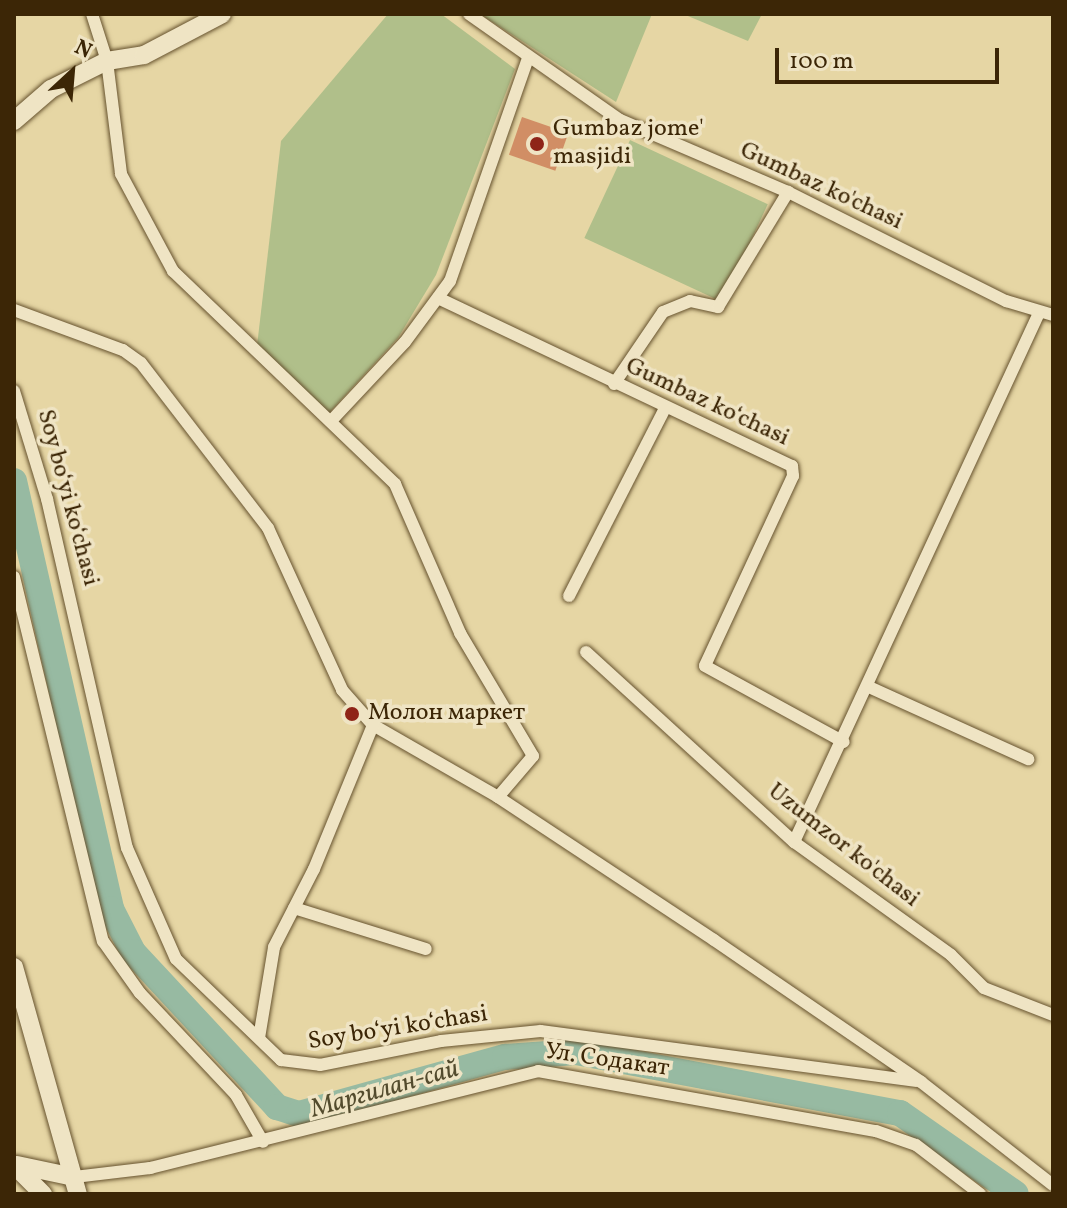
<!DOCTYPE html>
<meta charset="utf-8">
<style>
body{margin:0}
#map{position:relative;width:1067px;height:1208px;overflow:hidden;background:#e6d6a4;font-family:Vollkorn,serif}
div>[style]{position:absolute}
.green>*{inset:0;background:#b0bf8a;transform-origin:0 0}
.river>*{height:26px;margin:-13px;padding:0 13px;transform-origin:13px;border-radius:13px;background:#97baa2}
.building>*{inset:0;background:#d18e65;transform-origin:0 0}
.roads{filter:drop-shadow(0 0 2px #66522e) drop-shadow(0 0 2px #66522e)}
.street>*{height:12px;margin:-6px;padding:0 6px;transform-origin:6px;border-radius:6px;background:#efe4c4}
.secondary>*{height:18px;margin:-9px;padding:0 9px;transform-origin:9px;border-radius:9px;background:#efe4c4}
.dots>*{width:22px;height:22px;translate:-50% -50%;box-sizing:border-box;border:4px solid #efe4c4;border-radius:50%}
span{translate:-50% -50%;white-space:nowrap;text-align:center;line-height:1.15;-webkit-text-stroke:7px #efe4c4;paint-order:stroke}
.poi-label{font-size:24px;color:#3c2606}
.left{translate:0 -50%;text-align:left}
.street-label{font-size:24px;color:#3c2606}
.water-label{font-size:26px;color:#534b2d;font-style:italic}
.frame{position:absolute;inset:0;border:16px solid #3c2606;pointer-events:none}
.north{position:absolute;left:32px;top:32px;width:80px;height:80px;-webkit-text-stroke:6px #efe4c4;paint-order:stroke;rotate:26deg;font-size:22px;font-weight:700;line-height:32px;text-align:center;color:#3c2606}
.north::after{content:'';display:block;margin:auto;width:28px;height:36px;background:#3c2606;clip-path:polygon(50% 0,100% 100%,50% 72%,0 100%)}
.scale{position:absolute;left:775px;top:48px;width:224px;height:36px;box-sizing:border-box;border:4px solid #3c2606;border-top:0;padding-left:10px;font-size:24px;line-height:28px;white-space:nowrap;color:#3c2606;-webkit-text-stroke:6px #efe4c4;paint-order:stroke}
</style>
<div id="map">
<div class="green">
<div style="clip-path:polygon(388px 14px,441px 14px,515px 69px,436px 275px,398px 338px,328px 414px,257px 346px,281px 141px)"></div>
<div style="clip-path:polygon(480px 14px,652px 14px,616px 102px)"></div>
<div style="clip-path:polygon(683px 14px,762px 14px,748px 41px)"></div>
<div style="left:630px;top:140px;width:152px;height:108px;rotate:25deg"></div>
</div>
<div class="river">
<div style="left:14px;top:481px;width:439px;rotate:77.2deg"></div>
<div style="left:111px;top:909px;width:48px;rotate:62.9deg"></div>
<div style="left:133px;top:952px;width:212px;rotate:47.1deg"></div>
<div style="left:277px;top:1107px;width:23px;rotate:18deg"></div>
<div style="left:299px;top:1114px;width:214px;rotate:-15.5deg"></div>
<div style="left:505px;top:1057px;width:71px;rotate:-4deg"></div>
<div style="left:576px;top:1052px;width:330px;rotate:10.7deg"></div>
<div style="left:900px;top:1113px;width:141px;rotate:34.9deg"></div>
</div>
<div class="building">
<div style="left:522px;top:117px;width:49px;height:40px;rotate:19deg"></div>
</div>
<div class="roads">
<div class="street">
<div style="left:92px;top:14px;width:49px;rotate:72.3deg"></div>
<div style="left:107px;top:61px;width:114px;rotate:82.9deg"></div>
<div style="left:121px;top:174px;width:110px;rotate:61.8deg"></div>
<div style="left:173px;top:271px;width:308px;rotate:43.8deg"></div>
<div style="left:395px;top:484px;width:163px;rotate:66.4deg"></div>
<div style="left:460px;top:633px;width:143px;rotate:59.3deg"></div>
<div style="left:533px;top:756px;width:54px;rotate:130.5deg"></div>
<div style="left:469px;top:14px;width:184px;rotate:35.1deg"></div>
<div style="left:620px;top:120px;width:183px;rotate:23.2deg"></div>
<div style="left:788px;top:192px;width:244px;rotate:26.6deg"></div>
<div style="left:1006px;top:301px;width:49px;rotate:16.6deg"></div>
<div style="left:438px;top:298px;width:392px;rotate:25.4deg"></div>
<div style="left:792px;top:466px;width:10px;rotate:84deg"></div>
<div style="left:793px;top:476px;width:209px;rotate:114.9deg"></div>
<div style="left:705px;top:666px;width:158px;rotate:28.7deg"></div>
<div style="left:14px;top:310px;width:116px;rotate:20.2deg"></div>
<div style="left:123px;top:350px;width:22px;rotate:36deg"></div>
<div style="left:141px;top:363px;width:208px;rotate:52.4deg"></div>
<div style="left:268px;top:528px;width:178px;rotate:65.4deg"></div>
<div style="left:342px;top:690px;width:47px;rotate:48.5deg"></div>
<div style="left:373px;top:725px;width:144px;rotate:29.9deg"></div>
<div style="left:498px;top:797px;width:259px;rotate:33.5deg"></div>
<div style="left:714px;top:940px;width:251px;rotate:34.4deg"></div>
<div style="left:921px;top:1082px;width:167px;rotate:38deg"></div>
<div style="left:614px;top:384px;width:87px;rotate:-55.8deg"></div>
<div style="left:663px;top:312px;width:29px;rotate:-22deg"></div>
<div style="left:690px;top:301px;width:29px;rotate:12deg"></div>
<div style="left:718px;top:307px;width:135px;rotate:-58.7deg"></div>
<div style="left:14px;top:391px;width:113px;rotate:73deg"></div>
<div style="left:47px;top:499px;width:358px;rotate:77.1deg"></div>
<div style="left:127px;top:848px;width:121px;rotate:66.2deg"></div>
<div style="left:176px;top:959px;width:146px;rotate:43.9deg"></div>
<div style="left:281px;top:1060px;width:39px;rotate:7deg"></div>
<div style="left:320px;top:1065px;width:123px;rotate:-11.2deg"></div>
<div style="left:441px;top:1041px;width:100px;rotate:-5.7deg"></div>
<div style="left:541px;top:1031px;width:379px;rotate:7.6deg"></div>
<div style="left:331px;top:421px;width:108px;rotate:-46.9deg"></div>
<div style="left:405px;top:342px;width:76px;rotate:-53.6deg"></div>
<div style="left:450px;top:281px;width:236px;rotate:-70.7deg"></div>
<div style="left:14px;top:577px;width:375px;rotate:76.3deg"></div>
<div style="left:103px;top:941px;width:64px;rotate:54.6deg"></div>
<div style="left:140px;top:993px;width:140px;rotate:46.7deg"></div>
<div style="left:236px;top:1095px;width:54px;rotate:60.1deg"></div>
<div style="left:569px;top:596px;width:211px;rotate:-62.9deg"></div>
<div style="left:586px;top:652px;width:282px;rotate:42.4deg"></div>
<div style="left:794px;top:842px;width:193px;rotate:35.7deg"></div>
<div style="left:951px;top:955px;width:47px;rotate:45deg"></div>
<div style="left:984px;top:988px;width:74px;rotate:21.4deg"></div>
<div style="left:869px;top:687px;width:175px;rotate:24.4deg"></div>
<div style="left:794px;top:842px;width:583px;rotate:-65.15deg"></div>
<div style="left:294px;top:908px;width:138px;rotate:17.3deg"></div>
<div style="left:259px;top:1038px;width:92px;rotate:-80.6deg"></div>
<div style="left:274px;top:947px;width:88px;rotate:-62.9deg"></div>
<div style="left:314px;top:869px;width:156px;rotate:-67.7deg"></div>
<div style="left:74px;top:1177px;width:77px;rotate:-6.8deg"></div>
<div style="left:150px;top:1168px;width:400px;rotate:-14deg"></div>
<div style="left:538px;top:1071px;width:343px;rotate:10.1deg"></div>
<div style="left:876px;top:1131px;width:42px;rotate:19.3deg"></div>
<div style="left:916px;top:1145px;width:81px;rotate:37.4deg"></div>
</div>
<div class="secondary">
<div style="left:14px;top:121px;width:49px;rotate:-40.9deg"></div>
<div style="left:51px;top:89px;width:63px;rotate:-26.6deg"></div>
<div style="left:107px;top:61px;width:37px;rotate:-9deg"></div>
<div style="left:144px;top:55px;width:88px;rotate:-27.7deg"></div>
<div style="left:14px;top:967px;width:236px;rotate:74.3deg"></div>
<div style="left:14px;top:1165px;width:41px;rotate:45deg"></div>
<div style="left:17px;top:1165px;width:58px;rotate:11.9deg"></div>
</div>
</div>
<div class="dots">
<div style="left:537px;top:144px;background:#8f2418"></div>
<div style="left:352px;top:714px;background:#8f2418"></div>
</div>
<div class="poi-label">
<span class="left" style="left:553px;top:144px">Gumbaz jome'<br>masjidi</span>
<span class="left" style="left:368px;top:714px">Молон маркет</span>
</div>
<div class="street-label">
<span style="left:821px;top:187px;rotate:25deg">Gumbaz ko'chasi</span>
<span style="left:707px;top:403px;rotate:25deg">Gumbaz koʻchasi</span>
<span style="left:67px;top:498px;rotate:75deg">Soy boʻyi koʻchasi</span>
<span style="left:843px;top:846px;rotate:38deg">Uzumzor ko'chasi</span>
<span style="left:398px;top:1029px;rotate:-9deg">Soy boʻyi koʻchasi</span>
<span style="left:607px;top:1061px;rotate:8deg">Ул. Содакат</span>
</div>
<div class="water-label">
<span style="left:385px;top:1090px;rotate:-16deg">Маргилан-сай</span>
</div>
<div class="frame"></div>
<div class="north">N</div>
<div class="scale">100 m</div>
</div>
